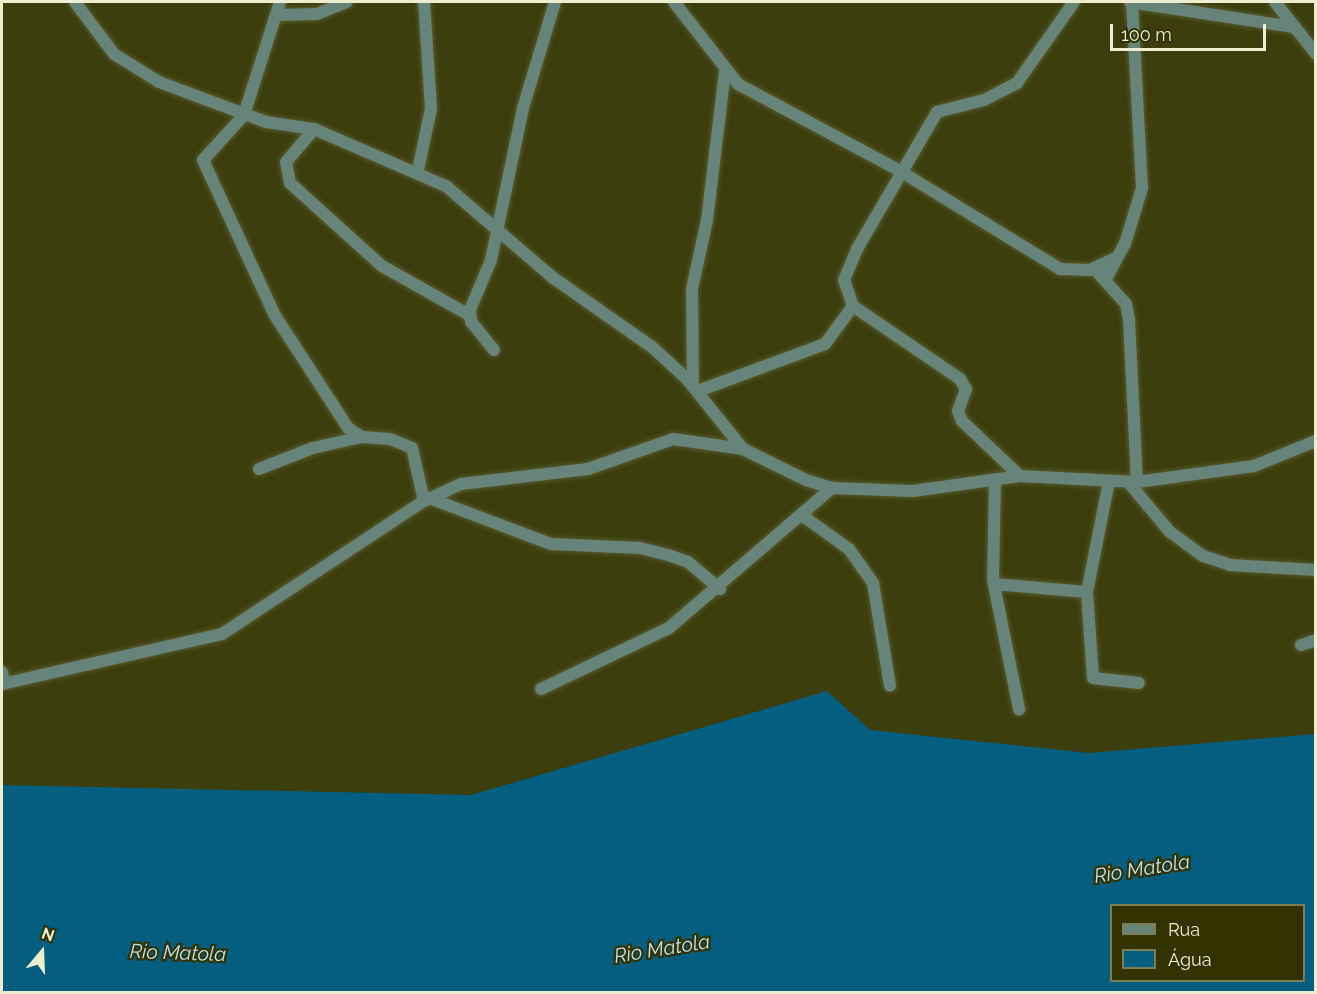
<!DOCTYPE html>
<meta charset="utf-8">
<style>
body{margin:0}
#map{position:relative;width:1317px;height:994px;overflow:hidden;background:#3c3e0d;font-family:Raleway,sans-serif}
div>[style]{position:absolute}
.water>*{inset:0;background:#045e7f}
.roads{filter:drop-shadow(0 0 2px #585a2c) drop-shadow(0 0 2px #585a2c)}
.minor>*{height:12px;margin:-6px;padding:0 6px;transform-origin:6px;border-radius:6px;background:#668479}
span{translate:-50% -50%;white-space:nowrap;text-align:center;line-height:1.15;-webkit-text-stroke:4.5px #323301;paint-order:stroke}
.water-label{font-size:20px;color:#bbe1f5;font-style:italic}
.frame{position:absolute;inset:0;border:3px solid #eceecf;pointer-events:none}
.legend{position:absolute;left:1110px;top:904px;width:195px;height:78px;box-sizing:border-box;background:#323301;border:2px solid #7c7e53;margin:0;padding:8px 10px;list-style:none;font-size:18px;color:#eceecf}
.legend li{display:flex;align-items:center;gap:12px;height:30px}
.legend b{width:30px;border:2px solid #7c7e53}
.north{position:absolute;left:12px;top:922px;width:60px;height:60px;-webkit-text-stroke:4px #323301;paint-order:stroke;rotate:19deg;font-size:16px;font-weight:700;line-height:24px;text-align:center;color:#eceecf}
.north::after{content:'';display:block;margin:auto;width:21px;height:27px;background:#eceecf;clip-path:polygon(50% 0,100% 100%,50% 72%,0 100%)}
.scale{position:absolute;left:1110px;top:24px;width:156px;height:27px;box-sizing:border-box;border:3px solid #eceecf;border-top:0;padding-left:8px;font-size:18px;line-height:21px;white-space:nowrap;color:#eceecf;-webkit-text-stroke:4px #323301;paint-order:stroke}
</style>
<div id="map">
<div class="water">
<div style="clip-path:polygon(evenodd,827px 691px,870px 730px,1089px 753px,1315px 734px,1315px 992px,2px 992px,2px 785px,471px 795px,827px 691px,1112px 906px,1304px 906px,1304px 980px,1112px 980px,1112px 906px)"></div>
</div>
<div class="roads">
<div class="minor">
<div style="left:75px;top:2px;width:65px;rotate:53.1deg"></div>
<div style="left:114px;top:54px;width:53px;rotate:31.9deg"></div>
<div style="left:159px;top:82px;width:114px;rotate:20.5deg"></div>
<div style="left:266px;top:122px;width:49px;rotate:8.3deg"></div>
<div style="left:314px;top:129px;width:144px;rotate:23.4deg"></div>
<div style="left:446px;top:186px;width:140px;rotate:40.6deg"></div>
<div style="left:552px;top:277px;width:122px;rotate:35deg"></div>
<div style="left:652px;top:347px;width:46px;rotate:42.4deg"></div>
<div style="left:686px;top:378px;width:91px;rotate:51.2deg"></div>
<div style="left:743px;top:449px;width:70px;rotate:26.2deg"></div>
<div style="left:806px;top:480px;width:27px;rotate:17deg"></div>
<div style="left:832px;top:488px;width:81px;rotate:2.1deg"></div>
<div style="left:913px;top:491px;width:108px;rotate:-8deg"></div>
<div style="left:1020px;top:476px;width:117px;rotate:2.9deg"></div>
<div style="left:1137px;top:482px;width:118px;rotate:-7.8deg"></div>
<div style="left:1254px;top:466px;width:67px;rotate:-22deg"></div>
<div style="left:280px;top:2px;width:119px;rotate:107.7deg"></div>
<div style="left:244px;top:115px;width:61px;rotate:132.3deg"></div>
<div style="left:203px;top:160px;width:170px;rotate:65.2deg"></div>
<div style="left:274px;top:314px;width:136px;rotate:57deg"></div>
<div style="left:348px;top:428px;width:17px;rotate:33deg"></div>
<div style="left:674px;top:2px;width:104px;rotate:52deg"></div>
<div style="left:738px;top:84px;width:184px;rotate:28.2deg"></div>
<div style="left:900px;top:171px;width:188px;rotate:31.5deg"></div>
<div style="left:1060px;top:269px;width:30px;rotate:2deg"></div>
<div style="left:1090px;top:270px;width:29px;rotate:-25deg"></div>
<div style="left:1130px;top:2px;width:166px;rotate:8.7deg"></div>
<div style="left:1275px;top:2px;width:66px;rotate:51.7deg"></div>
<div style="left:276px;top:15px;width:41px;rotate:-1.4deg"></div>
<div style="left:317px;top:14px;width:32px;rotate:-22deg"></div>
<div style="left:314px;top:129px;width:43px;rotate:130.3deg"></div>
<div style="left:286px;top:162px;width:21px;rotate:79deg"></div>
<div style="left:290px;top:183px;width:124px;rotate:42.1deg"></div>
<div style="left:382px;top:266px;width:100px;rotate:29.4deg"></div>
<div style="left:418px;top:170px;width:62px;rotate:-78deg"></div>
<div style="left:431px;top:109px;width:107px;rotate:-93.7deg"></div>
<div style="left:1099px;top:274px;width:40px;rotate:48deg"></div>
<div style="left:1126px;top:304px;width:15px;rotate:79deg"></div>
<div style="left:1129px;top:319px;width:163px;rotate:87.2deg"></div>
<div style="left:1106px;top:279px;width:40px;rotate:-62deg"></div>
<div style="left:1125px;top:244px;width:59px;rotate:-73.1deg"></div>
<div style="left:1142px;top:188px;width:186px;rotate:-93.1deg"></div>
<div style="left:853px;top:306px;width:130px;rotate:34.3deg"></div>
<div style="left:960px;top:379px;width:12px;rotate:59deg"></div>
<div style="left:966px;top:389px;width:23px;rotate:110deg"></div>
<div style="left:958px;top:411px;width:11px;rotate:68deg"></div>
<div style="left:962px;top:421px;width:80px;rotate:43.5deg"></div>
<div style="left:494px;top:350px;width:36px;rotate:-129deg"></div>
<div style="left:471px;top:322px;width:12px;rotate:-95deg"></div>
<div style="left:470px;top:310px;width:54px;rotate:-67.2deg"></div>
<div style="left:491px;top:260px;width:155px;rotate:-78.1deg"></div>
<div style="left:523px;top:108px;width:111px;rotate:-73.2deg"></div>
<div style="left:693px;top:386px;width:97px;rotate:-90.6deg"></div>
<div style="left:692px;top:289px;width:71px;rotate:-77.7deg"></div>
<div style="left:707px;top:220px;width:149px;rotate:-83.1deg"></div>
<div style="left:698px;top:391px;width:135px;rotate:-20.3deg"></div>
<div style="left:825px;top:344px;width:47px;rotate:-53.6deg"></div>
<div style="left:853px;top:306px;width:28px;rotate:-109deg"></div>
<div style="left:844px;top:280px;width:34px;rotate:-67deg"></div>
<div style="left:857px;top:249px;width:159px;rotate:-59.7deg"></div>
<div style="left:937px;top:112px;width:49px;rotate:-14.3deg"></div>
<div style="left:984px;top:100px;width:37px;rotate:-27deg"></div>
<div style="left:1017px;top:83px;width:99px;rotate:-54.9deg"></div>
<div style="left:259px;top:469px;width:58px;rotate:-21.3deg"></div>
<div style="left:313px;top:448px;width:50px;rotate:-12.7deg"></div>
<div style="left:362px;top:437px;width:28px;rotate:4deg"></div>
<div style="left:390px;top:439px;width:24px;rotate:22deg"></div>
<div style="left:412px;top:448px;width:54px;rotate:77.2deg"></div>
<div style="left:995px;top:479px;width:101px;rotate:91.1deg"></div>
<div style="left:993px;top:580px;width:132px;rotate:78.6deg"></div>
<div style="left:1109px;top:481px;width:113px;rotate:101.2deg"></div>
<div style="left:1087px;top:592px;width:86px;rotate:86deg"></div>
<div style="left:1093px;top:678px;width:46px;rotate:6.2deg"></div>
<div style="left:1129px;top:483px;width:64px;rotate:50.1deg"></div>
<div style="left:1170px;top:532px;width:41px;rotate:36deg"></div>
<div style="left:1203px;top:556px;width:28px;rotate:18deg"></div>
<div style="left:1230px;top:565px;width:86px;rotate:3.3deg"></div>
<div style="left:429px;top:498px;width:130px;rotate:20.7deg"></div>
<div style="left:551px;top:544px;width:89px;rotate:2.6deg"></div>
<div style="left:640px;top:548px;width:32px;rotate:14deg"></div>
<div style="left:671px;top:556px;width:18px;rotate:19deg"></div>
<div style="left:688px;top:562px;width:42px;rotate:40.2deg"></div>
<div style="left:803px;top:516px;width:57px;rotate:35.7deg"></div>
<div style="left:849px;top:549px;width:42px;rotate:54.8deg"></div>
<div style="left:873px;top:583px;width:104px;rotate:80.6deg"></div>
<div style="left:994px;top:584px;width:93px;rotate:4.9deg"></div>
<div style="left:1301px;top:645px;width:16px;rotate:-18deg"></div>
<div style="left:2px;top:672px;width:12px;rotate:81deg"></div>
<div style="left:2px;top:684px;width:226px;rotate:-12.8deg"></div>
<div style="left:222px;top:634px;width:242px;rotate:-33.4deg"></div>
<div style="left:424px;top:501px;width:41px;rotate:-24.7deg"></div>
<div style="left:461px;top:484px;width:128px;rotate:-6.7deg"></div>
<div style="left:588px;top:469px;width:90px;rotate:-19.4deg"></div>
<div style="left:673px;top:439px;width:71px;rotate:8.1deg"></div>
<div style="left:541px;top:689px;width:142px;rotate:-25.5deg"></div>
<div style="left:669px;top:628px;width:215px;rotate:-40.7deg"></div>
</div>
</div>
<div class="water-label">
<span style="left:1142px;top:869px;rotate:-9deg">Rio Matola</span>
<span style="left:662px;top:949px;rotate:-9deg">Rio Matola</span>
<span style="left:178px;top:953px;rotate:2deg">Rio Matola</span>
</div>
<div class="frame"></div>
<ul class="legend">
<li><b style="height:8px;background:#668479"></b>Rua</li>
<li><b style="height:16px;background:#045e7f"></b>Água</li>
</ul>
<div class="north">N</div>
<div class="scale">100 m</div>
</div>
